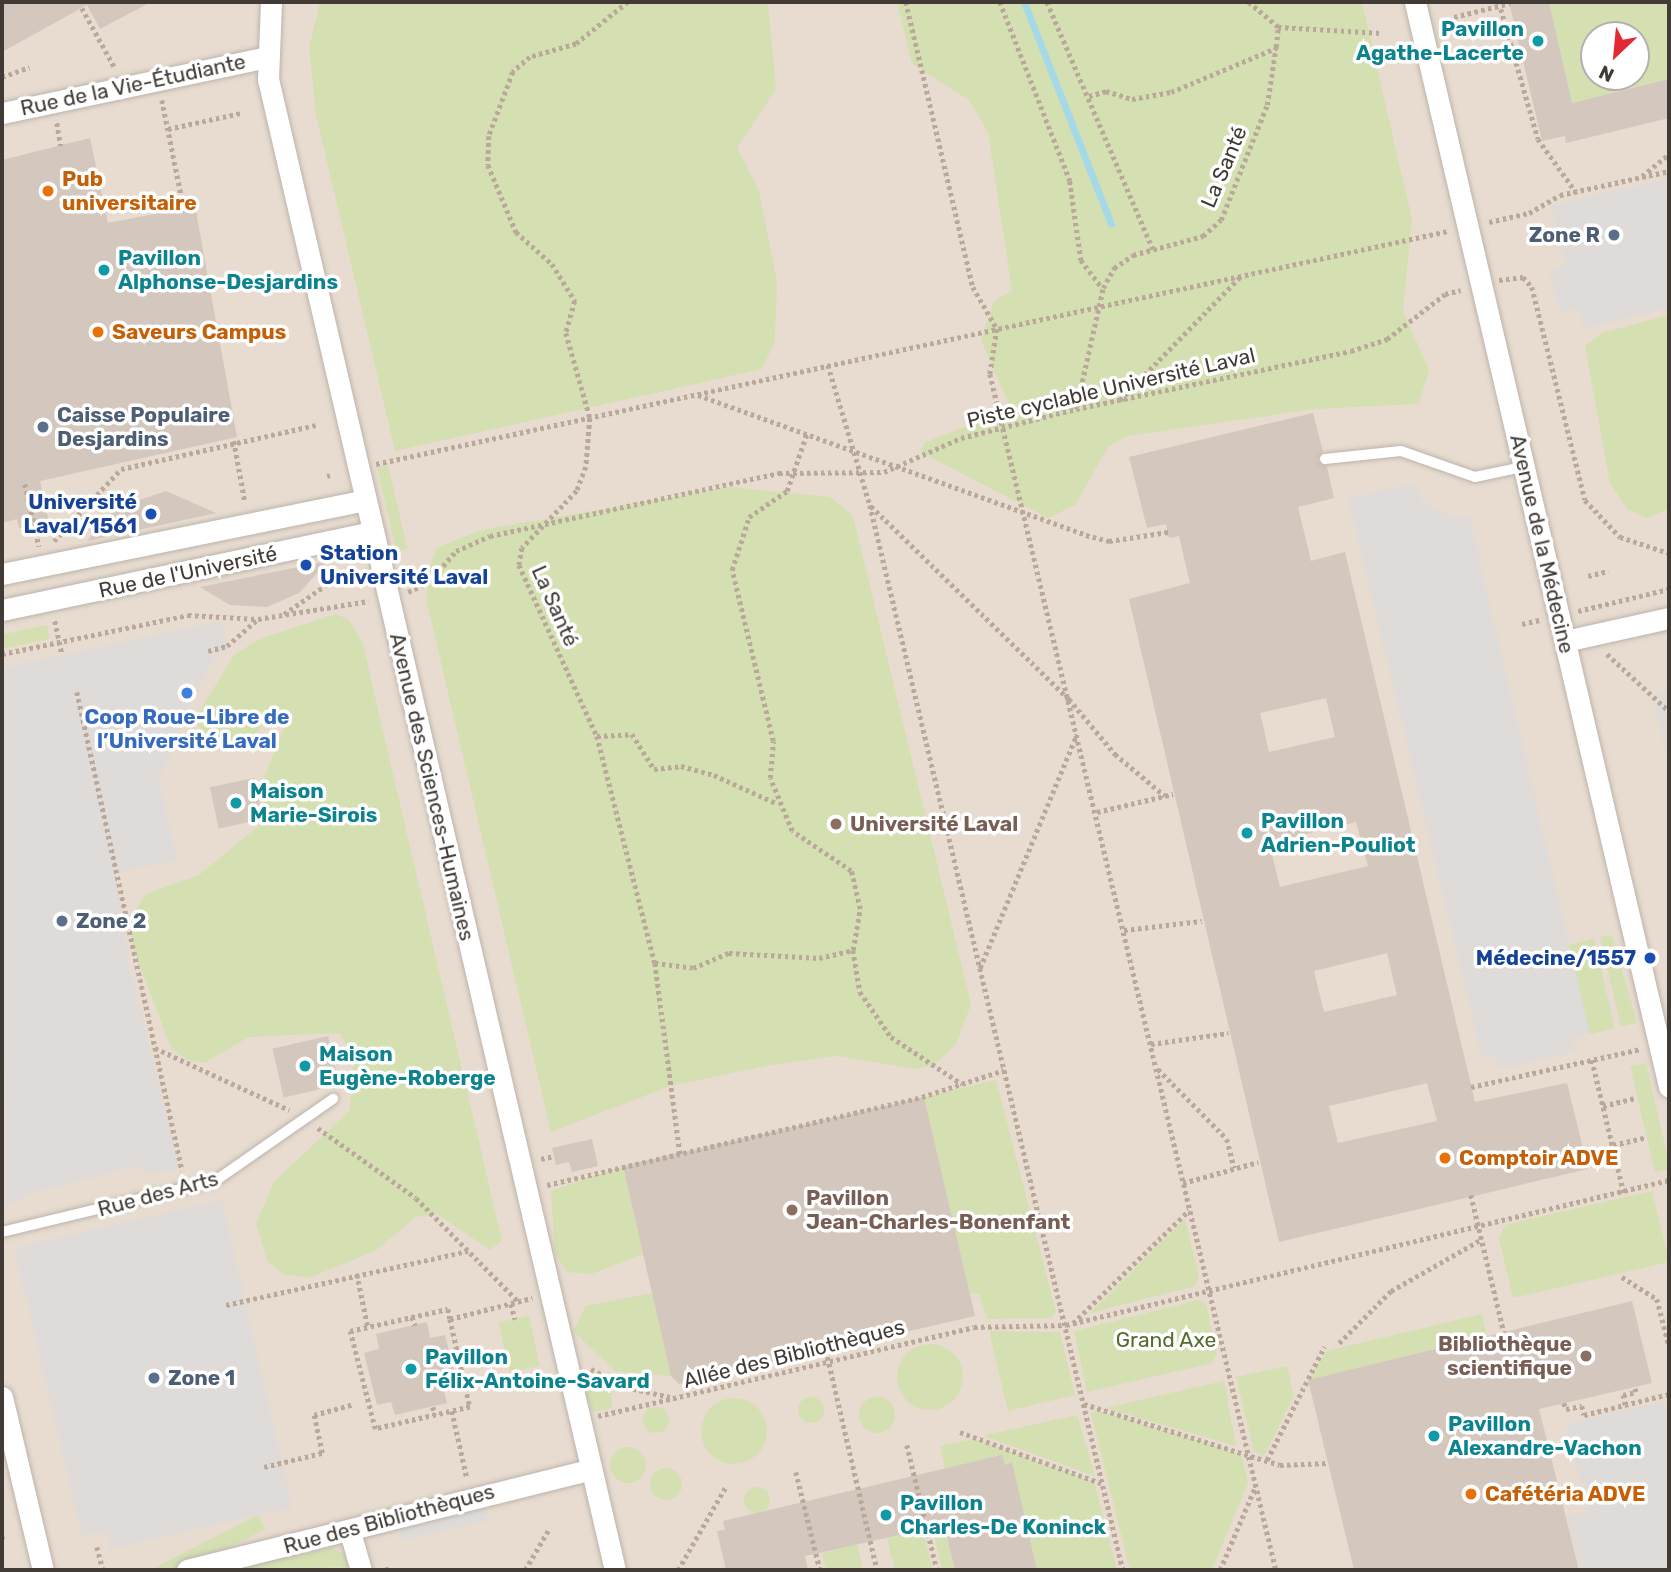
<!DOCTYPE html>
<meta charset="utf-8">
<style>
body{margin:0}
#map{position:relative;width:1671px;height:1572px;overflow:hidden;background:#f0eae4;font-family:Rubik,sans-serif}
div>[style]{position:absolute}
.education>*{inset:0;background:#e7dccf}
.green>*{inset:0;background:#d4e0b1;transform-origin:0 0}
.round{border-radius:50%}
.parking>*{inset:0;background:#dedbd9;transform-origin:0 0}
.stream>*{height:7px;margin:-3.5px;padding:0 3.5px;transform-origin:3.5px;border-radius:3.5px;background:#a6d9e7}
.building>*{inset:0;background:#d3c7be;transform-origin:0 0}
.path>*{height:4.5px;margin-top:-2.25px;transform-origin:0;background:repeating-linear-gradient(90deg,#baa99b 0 3.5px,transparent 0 7px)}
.roads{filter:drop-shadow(0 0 2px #bdb3ab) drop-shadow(0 0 2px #bdb3ab)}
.lane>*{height:10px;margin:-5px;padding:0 5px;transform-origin:5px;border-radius:5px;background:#fff}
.street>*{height:21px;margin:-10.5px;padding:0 10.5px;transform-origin:10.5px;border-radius:10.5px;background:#fff}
.dots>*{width:19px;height:19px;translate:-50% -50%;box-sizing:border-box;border:4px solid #fff;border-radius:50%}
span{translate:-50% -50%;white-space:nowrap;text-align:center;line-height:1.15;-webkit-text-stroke:7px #fff;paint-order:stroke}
.culture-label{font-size:21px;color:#0d838f;font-weight:700}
.right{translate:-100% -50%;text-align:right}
.left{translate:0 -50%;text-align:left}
.street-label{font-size:21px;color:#413a35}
.food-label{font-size:21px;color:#c56008;font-weight:700}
.service-label{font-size:21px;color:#4e5e75;font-weight:700}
.transit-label{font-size:21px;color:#164399;font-weight:700}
.shop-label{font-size:21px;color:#366cbe;font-weight:700}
.education-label{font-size:21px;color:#785e54;font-weight:700}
.park-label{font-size:21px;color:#526b2f}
.frame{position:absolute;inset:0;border:4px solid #413a35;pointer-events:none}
.north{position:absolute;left:1580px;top:21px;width:70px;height:70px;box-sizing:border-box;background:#fff;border:2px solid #b3b0ae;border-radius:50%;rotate:206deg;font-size:19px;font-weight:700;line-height:28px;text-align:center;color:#413a35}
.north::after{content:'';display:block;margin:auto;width:24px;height:32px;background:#e12a33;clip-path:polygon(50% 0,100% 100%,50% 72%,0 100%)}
</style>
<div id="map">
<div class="education">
<div style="clip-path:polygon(evenodd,2px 2px,1669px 2px,1669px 1570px,2px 1570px,2px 2px,1594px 35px,1636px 35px,1636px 77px,1594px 77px,1594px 35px)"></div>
</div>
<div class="green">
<div style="clip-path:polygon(320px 2px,768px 2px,776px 89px,737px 148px,759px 191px,777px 282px,775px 341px,762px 369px,395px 451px,316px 115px,309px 48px)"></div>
<div style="clip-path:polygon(897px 2px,1362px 2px,1412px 220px,1403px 311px,1429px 370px,1419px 404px,1315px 409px,1127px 436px,1108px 447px,1075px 505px,1048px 518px,920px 452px,926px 442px,1011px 409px,981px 340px,994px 301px,1012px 291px,988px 132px,969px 100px,912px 64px)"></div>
<div style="clip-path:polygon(evenodd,1549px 2px,1669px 2px,1669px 79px,1572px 103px,1549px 2px,1594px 35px,1636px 35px,1636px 77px,1594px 77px,1594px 35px)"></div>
<div style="clip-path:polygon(1669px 315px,1669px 509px,1647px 518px,1627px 509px,1610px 483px,1585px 346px,1602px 333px)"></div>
<div style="left:388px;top:465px;width:86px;height:11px;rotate:77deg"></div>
<div style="clip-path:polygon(731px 487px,830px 497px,853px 516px,971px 1004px,956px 1044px,935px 1064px,915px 1069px,837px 1056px,771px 1065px,670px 1086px,551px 1132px,427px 603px,428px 574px,436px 548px,481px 530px)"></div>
<div style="clip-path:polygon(336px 614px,349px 620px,362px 641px,502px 1241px,490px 1250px,437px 1214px,416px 1217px,375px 1251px,309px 1278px,283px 1274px,267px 1261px,256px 1223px,274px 1182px,350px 1110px,354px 1061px,340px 1033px,249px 1037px,204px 1063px,188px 1060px,171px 1048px,134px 950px,131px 919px,146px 894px,199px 875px,266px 820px,261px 785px,288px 719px,269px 708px,253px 742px,211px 740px,194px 721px,234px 655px,259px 639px)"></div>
<div style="left:47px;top:625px;width:14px;height:46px;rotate:78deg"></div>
<div style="clip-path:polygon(1612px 935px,1637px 1023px,1621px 1027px,1600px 937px)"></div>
<div style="left:1594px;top:939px;width:92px;height:26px;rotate:77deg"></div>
<div style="clip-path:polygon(1646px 1063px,1669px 1163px,1669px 1169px,1655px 1172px,1630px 1066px)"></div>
<div style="clip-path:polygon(996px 1080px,1056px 1312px,1051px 1318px,987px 1319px,979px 1293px,970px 1294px,924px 1097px)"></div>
<div style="clip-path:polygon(623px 1166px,643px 1254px,591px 1274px,567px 1272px,555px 1254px,551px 1191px)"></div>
<div style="clip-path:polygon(1652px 1191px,1669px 1262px,1513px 1298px,1499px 1238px,1505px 1225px)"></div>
<div style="clip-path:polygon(1185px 1219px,1199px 1277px,1195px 1286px,1090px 1313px)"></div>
<div style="clip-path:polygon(652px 1293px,671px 1376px,615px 1371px,573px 1331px,586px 1306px)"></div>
<div style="clip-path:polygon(1198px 1300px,1206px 1304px,1217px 1354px,1212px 1363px,1087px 1392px,1074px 1331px)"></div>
<div style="clip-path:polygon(1482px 1314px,1487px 1336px,1308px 1380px,1327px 1351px)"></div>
<div style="left:529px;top:1316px;width:51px;height:31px;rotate:78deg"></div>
<div style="clip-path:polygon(989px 1331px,1060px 1332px,1075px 1395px,1008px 1411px)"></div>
<div class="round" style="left:897px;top:1344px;width:66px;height:66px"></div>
<div style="clip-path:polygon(1287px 1366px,1294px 1396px,1264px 1456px,1254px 1451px,1236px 1377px)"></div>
<div style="clip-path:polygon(590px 1378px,611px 1393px,612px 1408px,592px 1412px,585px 1385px)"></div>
<div style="clip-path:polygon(1224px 1381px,1236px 1446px,1106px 1408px,1179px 1391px)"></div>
<div class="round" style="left:859px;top:1397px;width:36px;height:36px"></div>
<div class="round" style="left:798px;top:1397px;width:26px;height:26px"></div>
<div class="round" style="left:701px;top:1398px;width:66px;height:66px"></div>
<div class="round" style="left:643px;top:1407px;width:26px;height:26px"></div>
<div style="clip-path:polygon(1096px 1410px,1241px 1454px,1248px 1483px,1212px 1570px,1130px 1570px,1091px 1413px)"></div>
<div style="clip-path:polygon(1077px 1415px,1095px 1476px,986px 1437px,986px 1435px)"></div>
<div style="clip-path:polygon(975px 1439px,1094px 1482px,1117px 1570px,1037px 1570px,1012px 1463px,945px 1469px,940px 1446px)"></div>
<div class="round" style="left:610px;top:1447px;width:36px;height:36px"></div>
<div class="round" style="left:650px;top:1468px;width:32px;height:32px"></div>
<div class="round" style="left:744px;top:1487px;width:26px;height:26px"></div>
<div style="left:258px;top:1515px;width:16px;height:115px;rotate:63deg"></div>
<div style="left:944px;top:1524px;width:47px;height:12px;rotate:77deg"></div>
<div style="clip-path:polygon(923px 1529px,932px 1570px,895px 1570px,887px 1537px)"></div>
<div style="clip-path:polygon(857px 1544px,863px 1570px,826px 1570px,822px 1553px)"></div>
<div style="clip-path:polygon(331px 1548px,344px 1554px,348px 1567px,231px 1570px)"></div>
</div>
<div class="parking">
<div style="clip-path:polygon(1669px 179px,1669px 308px,1583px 328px,1578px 308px,1560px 312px,1549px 270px,1566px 265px,1551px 205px)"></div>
<div style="clip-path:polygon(1416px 483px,1421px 500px,1451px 517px,1469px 515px,1590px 1034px,1572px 1038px,1575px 1052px,1499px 1069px,1495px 1055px,1482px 1058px,1348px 499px)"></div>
<div style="clip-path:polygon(222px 621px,228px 650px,216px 655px,201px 682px,159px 780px,177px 860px,115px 873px,130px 969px,180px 1168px,151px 1174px,136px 1166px,31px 1193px,5px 1207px,2px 668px)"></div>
<div style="clip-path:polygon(1669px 690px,1669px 769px,1652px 695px)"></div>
<div style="clip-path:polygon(222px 1200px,292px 1507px,110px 1549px,106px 1531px,82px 1536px,14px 1248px)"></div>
<div style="clip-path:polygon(1663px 1401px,1669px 1427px,1669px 1570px,1580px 1570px,1567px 1516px,1587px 1512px,1567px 1424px)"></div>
<div style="left:484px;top:1503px;width:18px;height:89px;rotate:77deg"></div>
</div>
<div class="stream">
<div style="left:1024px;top:2px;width:238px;rotate:68.6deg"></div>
</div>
<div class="building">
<div style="clip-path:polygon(2px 2px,151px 2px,100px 29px,87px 5px,2px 52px)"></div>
<div style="clip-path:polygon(1509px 2px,1549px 2px,1572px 103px,1669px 79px,1669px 118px,1566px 143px,1565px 136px,1542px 141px)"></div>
<div style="clip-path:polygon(90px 138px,108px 223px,195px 206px,237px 437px,40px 481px,49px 522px,19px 528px,17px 519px,2px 523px,2px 160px)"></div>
<div style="clip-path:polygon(evenodd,1313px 413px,1323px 452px,1317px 460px,1327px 467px,1334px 498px,1298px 507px,1311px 561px,1345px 552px,1475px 1102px,1567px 1083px,1588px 1169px,1279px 1242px,1129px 599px,1190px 583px,1179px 536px,1169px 538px,1166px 524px,1147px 528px,1129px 457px,1313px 413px,1326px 698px,1335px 737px,1269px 752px,1260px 713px,1326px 698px,1313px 413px,1356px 822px,1368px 866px,1280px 887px,1269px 843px,1356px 822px,1313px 413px,1387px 953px,1397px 995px,1324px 1012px,1314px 971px,1387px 953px,1313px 413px,1427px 1083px,1437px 1121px,1338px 1143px,1329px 1106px,1427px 1083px)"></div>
<div style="clip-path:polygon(166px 491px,216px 513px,87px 541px,116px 508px)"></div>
<div style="clip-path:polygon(328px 561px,299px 593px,267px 607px,230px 605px,200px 587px)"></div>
<div style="left:254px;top:778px;width:42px;height:45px;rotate:78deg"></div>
<div style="left:328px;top:1036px;width:50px;height:57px;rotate:77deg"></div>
<div style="clip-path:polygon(924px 1097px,975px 1316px,679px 1384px,671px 1376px,623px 1166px)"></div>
<div style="clip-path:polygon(592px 1139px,598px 1166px,572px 1172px,569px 1162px,556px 1165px,552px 1148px)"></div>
<div style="clip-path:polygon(1632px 1301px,1652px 1383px,1539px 1409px,1579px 1570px,1354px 1570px,1308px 1380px)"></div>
<div style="clip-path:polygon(427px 1322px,430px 1338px,445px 1335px,458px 1385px,443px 1388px,447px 1403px,395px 1415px,391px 1402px,377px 1405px,364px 1353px,379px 1349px,376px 1334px)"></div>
<div style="clip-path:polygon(1002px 1455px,1005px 1465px,1012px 1462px,1037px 1570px,955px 1570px,944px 1525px,805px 1556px,808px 1570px,726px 1570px,717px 1531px,725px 1530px,723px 1521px)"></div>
</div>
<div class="path">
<div style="left:628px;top:2px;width:67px;rotate:141.1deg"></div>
<div style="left:576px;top:44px;width:48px;rotate:164.2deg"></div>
<div style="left:530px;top:57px;width:23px;rotate:139deg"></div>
<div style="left:513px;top:72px;width:68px;rotate:110.6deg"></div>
<div style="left:489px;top:136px;width:29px;rotate:92deg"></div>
<div style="left:488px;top:165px;width:73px;rotate:67.3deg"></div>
<div style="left:516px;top:232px;width:48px;rotate:41.6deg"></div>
<div style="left:552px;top:264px;width:44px;rotate:58.1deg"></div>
<div style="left:575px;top:301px;width:33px;rotate:106deg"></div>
<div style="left:566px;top:333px;width:88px;rotate:74.2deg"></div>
<div style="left:590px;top:418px;width:49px;rotate:94.7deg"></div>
<div style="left:586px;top:467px;width:26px;rotate:111deg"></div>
<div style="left:577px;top:491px;width:79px;rotate:134deg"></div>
<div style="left:522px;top:548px;width:17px;rotate:100deg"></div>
<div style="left:519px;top:565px;width:188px;rotate:65.5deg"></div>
<div style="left:597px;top:736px;width:234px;rotate:75.7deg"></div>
<div style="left:655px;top:963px;width:193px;rotate:82.5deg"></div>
<div style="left:906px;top:2px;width:293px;rotate:76.8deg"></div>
<div style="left:973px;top:287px;width:48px;rotate:60.3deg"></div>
<div style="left:997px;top:329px;width:46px;rotate:98.8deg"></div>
<div style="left:990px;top:374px;width:1230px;rotate:76.55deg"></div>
<div style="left:1000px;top:2px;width:192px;rotate:68.6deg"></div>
<div style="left:1070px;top:181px;width:80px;rotate:82.1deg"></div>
<div style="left:1081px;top:260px;width:35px;rotate:53deg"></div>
<div style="left:1047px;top:2px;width:269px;rotate:66.8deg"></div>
<div style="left:82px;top:8px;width:68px;rotate:61.2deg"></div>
<div style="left:1501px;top:9px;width:135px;rotate:74.1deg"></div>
<div style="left:1538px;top:139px;width:65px;rotate:54.4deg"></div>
<div style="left:1454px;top:17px;width:58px;rotate:-14deg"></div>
<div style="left:1278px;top:27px;width:104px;rotate:3.3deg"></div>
<div style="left:2px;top:77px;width:29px;rotate:-20deg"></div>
<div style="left:1089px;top:96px;width:18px;rotate:-16deg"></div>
<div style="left:1106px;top:91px;width:27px;rotate:17deg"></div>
<div style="left:1132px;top:99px;width:40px;rotate:-10deg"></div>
<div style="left:1171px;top:92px;width:114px;rotate:-22.7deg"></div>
<div style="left:162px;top:100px;width:111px;rotate:78.6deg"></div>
<div style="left:57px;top:123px;width:23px;rotate:80deg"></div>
<div style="left:168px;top:129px;width:75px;rotate:-12.4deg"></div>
<div style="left:1642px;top:176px;width:35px;rotate:-39deg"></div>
<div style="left:1489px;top:222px;width:41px;rotate:-12.7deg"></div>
<div style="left:1529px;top:213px;width:36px;rotate:-30deg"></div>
<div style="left:1560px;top:195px;width:112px;rotate:-12.4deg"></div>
<div style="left:1499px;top:280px;width:24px;rotate:-7deg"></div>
<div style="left:1523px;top:277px;width:13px;rotate:48deg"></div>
<div style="left:1532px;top:287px;width:219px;rotate:76deg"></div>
<div style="left:1585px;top:500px;width:51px;rotate:46.6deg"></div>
<div style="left:1620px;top:537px;width:52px;rotate:18.1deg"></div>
<div style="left:828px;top:365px;width:146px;rotate:73.3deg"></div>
<div style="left:870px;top:505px;width:1095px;rotate:76.64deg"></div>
<div style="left:698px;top:395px;width:412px;rotate:19.8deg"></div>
<div style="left:1086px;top:535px;width:24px;rotate:15deg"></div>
<div style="left:1109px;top:541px;width:60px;rotate:-8.7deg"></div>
<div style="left:1120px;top:400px;width:173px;rotate:-45.7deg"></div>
<div style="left:1076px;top:409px;width:124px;rotate:-77.4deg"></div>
<div style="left:1103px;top:288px;width:23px;rotate:-61deg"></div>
<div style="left:1114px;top:268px;width:23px;rotate:-34deg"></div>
<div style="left:1133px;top:255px;width:73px;rotate:-15.2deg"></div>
<div style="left:1203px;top:236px;width:24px;rotate:-42deg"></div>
<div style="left:1221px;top:220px;width:124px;rotate:-68.2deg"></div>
<div style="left:1267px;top:105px;width:59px;rotate:-81.2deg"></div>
<div style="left:1276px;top:47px;width:20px;rotate:-84deg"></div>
<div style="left:1278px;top:27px;width:39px;rotate:-140deg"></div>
<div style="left:234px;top:441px;width:62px;rotate:79.8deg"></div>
<div style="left:376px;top:464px;width:1097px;rotate:-12.26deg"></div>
<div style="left:327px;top:476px;width:3px;rotate:-18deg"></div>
<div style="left:25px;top:484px;width:64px;rotate:77.3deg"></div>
<div style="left:871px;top:506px;width:277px;rotate:44.3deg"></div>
<div style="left:1069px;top:699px;width:72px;rotate:50.1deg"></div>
<div style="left:1115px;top:754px;width:65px;rotate:40deg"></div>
<div style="left:54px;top:541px;width:98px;rotate:-47.1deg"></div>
<div style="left:121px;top:469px;width:200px;rotate:-12.7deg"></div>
<div style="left:1588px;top:576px;width:21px;rotate:-14deg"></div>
<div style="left:408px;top:592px;width:23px;rotate:-25deg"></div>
<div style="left:429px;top:582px;width:41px;rotate:-48.9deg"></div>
<div style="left:456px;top:551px;width:37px;rotate:-24deg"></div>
<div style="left:490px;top:536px;width:296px;rotate:-12.3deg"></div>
<div style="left:779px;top:473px;width:105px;rotate:-0.5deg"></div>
<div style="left:884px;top:472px;width:84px;rotate:-23.8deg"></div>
<div style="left:961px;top:438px;width:119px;rotate:-14.2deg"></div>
<div style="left:1076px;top:409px;width:281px;rotate:-11.9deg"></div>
<div style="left:1351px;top:351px;width:38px;rotate:-18deg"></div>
<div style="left:1387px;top:339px;width:73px;rotate:-37.8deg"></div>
<div style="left:1445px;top:294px;width:16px;rotate:-14deg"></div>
<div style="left:1578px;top:611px;width:94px;rotate:-13.6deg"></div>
<div style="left:284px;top:614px;width:79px;rotate:-34.7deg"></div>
<div style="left:55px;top:621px;width:34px;rotate:78deg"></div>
<div style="left:1522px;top:624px;width:18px;rotate:-13deg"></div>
<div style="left:208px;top:651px;width:20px;rotate:-15deg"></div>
<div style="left:227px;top:646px;width:41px;rotate:-41.1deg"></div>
<div style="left:2px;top:654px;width:190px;rotate:-11.8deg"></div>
<div style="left:188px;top:615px;width:70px;rotate:3.3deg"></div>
<div style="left:258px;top:619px;width:112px;rotate:-9.2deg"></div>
<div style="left:1607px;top:654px;width:84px;rotate:42.6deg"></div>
<div style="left:77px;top:692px;width:490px;rotate:77.6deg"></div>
<div style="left:597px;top:736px;width:35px;rotate:-3deg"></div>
<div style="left:632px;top:734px;width:41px;rotate:57.8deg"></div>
<div style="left:654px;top:769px;width:27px;rotate:-6deg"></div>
<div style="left:681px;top:766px;width:34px;rotate:15deg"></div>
<div style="left:714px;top:775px;width:70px;rotate:24.4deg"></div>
<div style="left:1097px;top:812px;width:78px;rotate:-13.3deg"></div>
<div style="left:1124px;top:930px;width:78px;rotate:-6.7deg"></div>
<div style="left:853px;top:950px;width:43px;rotate:80.5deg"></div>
<div style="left:860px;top:992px;width:55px;rotate:55.4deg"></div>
<div style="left:891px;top:1037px;width:85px;rotate:33.5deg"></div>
<div style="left:655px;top:963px;width:38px;rotate:7deg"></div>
<div style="left:693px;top:968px;width:39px;rotate:-23deg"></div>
<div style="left:729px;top:953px;width:90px;rotate:3.2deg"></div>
<div style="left:819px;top:958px;width:35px;rotate:-13deg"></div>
<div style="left:853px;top:950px;width:42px;rotate:-80.3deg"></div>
<div style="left:860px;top:909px;width:39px;rotate:-103deg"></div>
<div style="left:851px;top:871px;width:71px;rotate:-145.9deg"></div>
<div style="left:792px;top:831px;width:57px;rotate:-112.5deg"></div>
<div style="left:770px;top:778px;width:37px;rotate:-85deg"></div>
<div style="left:773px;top:741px;width:176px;rotate:-103.5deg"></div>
<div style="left:732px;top:570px;width:56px;rotate:-72.2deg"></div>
<div style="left:749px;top:517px;width:46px;rotate:-34.4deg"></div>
<div style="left:787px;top:491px;width:61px;rotate:-71deg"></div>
<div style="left:980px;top:968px;width:253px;rotate:-67.5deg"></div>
<div style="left:1151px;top:1044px;width:78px;rotate:-8.1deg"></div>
<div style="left:155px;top:1048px;width:148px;rotate:24.8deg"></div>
<div style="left:1592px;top:1060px;width:137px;rotate:76.5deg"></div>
<div style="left:1158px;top:1069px;width:98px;rotate:45.4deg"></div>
<div style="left:1227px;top:1139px;width:30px;rotate:76deg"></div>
<div style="left:1471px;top:1087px;width:174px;rotate:-12.6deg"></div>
<div style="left:1603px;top:1106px;width:33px;rotate:-14deg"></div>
<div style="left:318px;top:1128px;width:120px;rotate:35.5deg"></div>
<div style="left:416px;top:1198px;width:146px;rotate:45.3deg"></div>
<div style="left:1613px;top:1145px;width:32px;rotate:-13deg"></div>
<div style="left:541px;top:1159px;width:13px;rotate:-13deg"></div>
<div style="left:1183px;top:1183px;width:78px;rotate:-15.6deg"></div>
<div style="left:547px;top:1185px;width:385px;rotate:-13.2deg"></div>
<div style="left:922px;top:1097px;width:86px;rotate:-18.2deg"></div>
<div style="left:1471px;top:1195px;width:141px;rotate:76.5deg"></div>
<div style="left:357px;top:1274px;width:54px;rotate:78.3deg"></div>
<div style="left:1622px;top:1277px;width:41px;rotate:32.2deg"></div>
<div style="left:1657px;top:1299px;width:49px;rotate:75.7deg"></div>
<div style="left:511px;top:1304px;width:16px;rotate:75deg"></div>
<div style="left:226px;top:1305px;width:248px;rotate:-12.6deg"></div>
<div style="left:412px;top:1317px;width:9px;rotate:69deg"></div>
<div style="left:450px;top:1319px;width:90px;rotate:77.2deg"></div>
<div style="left:470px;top:1407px;width:98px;rotate:167deg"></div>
<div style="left:375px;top:1429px;width:101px;rotate:-104.3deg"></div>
<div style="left:350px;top:1331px;width:100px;rotate:-12.7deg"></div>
<div style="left:448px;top:1309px;width:10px;rotate:79deg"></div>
<div style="left:450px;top:1319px;width:85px;rotate:-14.4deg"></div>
<div style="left:1073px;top:1323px;width:162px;rotate:-44.2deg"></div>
<div style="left:1339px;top:1343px;width:74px;rotate:-45deg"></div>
<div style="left:1391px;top:1291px;width:105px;rotate:-29.7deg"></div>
<div style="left:826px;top:1350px;width:226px;rotate:76.9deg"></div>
<div style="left:591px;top:1369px;width:39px;rotate:27deg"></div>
<div style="left:626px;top:1387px;width:45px;rotate:12.8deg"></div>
<div style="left:1564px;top:1403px;width:6px;rotate:72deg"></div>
<div style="left:1566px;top:1409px;width:16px;rotate:-11deg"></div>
<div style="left:1582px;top:1406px;width:9px;rotate:77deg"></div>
<div style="left:1584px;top:1415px;width:88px;rotate:-13.9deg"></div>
<div style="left:1084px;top:1404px;width:205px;rotate:17.3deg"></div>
<div style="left:1280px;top:1465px;width:48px;rotate:-2.4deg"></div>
<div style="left:1625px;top:1405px;width:10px;rotate:-101deg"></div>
<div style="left:1623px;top:1395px;width:13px;rotate:-13deg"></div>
<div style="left:1636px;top:1392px;width:5px;rotate:-112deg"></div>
<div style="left:433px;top:1407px;width:8px;rotate:76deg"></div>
<div style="left:452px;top:1411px;width:69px;rotate:77.4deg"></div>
<div style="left:598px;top:1416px;width:386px;rotate:-13.3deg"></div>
<div style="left:974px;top:1327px;width:92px;rotate:-1.2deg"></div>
<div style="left:1066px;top:1325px;width:620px;rotate:-13.52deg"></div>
<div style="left:960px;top:1432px;width:150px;rotate:19.9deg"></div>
<div style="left:907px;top:1445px;width:129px;rotate:76.5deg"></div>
<div style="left:1267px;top:1460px;width:127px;rotate:-63.2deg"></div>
<div style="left:264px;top:1467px;width:60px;rotate:-13.6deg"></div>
<div style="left:322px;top:1453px;width:39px;rotate:-102deg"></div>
<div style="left:314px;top:1415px;width:41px;rotate:-15.4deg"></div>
<div style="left:796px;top:1472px;width:101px;rotate:76.2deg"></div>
<div style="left:2px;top:1536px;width:6px;rotate:72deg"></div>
<div style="left:97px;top:1547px;width:24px;rotate:75deg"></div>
<div style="left:386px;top:1567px;width:3px;rotate:72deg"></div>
<div style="left:525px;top:1570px;width:48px;rotate:-59.7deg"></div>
<div style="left:678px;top:1570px;width:95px;rotate:-60.2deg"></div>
<div style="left:1220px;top:1570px;width:90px;rotate:-67.1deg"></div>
</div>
<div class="roads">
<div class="lane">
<div style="left:1325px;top:459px;width:76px;rotate:-6deg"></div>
<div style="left:1401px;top:451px;width:78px;rotate:19.4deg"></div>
<div style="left:1475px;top:477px;width:49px;rotate:-11.8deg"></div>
<div style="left:2px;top:1232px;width:219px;rotate:-13.5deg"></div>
<div style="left:215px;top:1181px;width:144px;rotate:-34.8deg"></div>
</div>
<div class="street">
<div style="left:271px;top:2px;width:77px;rotate:92.2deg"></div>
<div style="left:268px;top:79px;width:1531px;rotate:76.9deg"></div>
<div style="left:1415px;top:2px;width:1114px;rotate:76.82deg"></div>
<div style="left:2px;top:113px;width:268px;rotate:-11.9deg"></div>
<div style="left:2px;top:574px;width:370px;rotate:-11.5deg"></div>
<div style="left:2px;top:610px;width:379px;rotate:-11.9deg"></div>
<div style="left:1565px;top:641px;width:107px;rotate:-12.5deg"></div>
<div style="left:2px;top:1397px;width:178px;rotate:76.7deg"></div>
<div style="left:350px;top:1532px;width:40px;rotate:74deg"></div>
<div style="left:187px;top:1570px;width:416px;rotate:-14deg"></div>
</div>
</div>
<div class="dots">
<div style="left:1538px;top:41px;background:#0f9aa8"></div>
<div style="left:48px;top:191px;background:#e8710a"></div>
<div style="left:1614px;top:235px;background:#5c6f8a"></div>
<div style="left:104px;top:270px;background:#0f9aa8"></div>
<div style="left:98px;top:332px;background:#e8710a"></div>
<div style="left:43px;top:427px;background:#5c6f8a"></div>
<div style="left:151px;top:514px;background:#1a4fb4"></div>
<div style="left:306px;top:565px;background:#1a4fb4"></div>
<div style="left:187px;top:693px;background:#3f7fe0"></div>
<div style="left:236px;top:803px;background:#0f9aa8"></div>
<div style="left:836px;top:824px;background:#8d6e63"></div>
<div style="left:1247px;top:833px;background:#0f9aa8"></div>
<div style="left:62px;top:921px;background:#5c6f8a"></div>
<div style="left:1650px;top:958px;background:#1a4fb4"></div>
<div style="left:305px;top:1066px;background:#0f9aa8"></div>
<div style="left:1445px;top:1158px;background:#e8710a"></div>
<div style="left:792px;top:1210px;background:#8d6e63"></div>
<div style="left:1586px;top:1356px;background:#8d6e63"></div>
<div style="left:411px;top:1369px;background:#0f9aa8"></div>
<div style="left:154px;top:1378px;background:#5c6f8a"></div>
<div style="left:1434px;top:1436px;background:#0f9aa8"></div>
<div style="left:1471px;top:1494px;background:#e8710a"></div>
<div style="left:886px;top:1515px;background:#0f9aa8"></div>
</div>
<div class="culture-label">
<span class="right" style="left:1524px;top:41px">Pavillon<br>Agathe-Lacerte</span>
<span class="left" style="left:118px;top:270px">Pavillon<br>Alphonse-Desjardins</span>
<span class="left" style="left:250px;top:803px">Maison<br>Marie-Sirois</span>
<span class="left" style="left:1261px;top:833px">Pavillon<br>Adrien-Pouliot</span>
<span class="left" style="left:319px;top:1066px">Maison<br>Eugène-Roberge</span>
<span class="left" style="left:425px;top:1369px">Pavillon<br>Félix-Antoine-Savard</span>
<span class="left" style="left:1448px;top:1436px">Pavillon<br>Alexandre-Vachon</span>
<span class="left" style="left:900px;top:1515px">Pavillon<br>Charles-De Koninck</span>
</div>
<div class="street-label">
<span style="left:133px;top:85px;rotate:-12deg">Rue de la Vie-Étudiante</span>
<span style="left:1224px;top:167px;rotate:-67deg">La Santé</span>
<span style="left:1111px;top:388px;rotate:-13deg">Piste cyclable Université Laval</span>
<span style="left:1542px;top:544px;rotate:77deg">Avenue de la Médecine</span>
<span style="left:188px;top:572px;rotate:-12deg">Rue de l'Université</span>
<span style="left:555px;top:606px;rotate:66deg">La Santé</span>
<span style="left:432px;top:787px;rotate:77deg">Avenue des Sciences-Humaines</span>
<span style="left:158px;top:1194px;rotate:-15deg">Rue des Arts</span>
<span style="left:794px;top:1354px;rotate:-14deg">Allée des Bibliothèques</span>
<span style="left:389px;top:1519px;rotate:-15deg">Rue des Bibliothèques</span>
</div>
<div class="food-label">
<span class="left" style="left:62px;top:191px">Pub<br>universitaire</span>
<span class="left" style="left:112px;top:332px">Saveurs Campus</span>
<span class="left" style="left:1459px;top:1158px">Comptoir ADVE</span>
<span class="left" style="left:1485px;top:1494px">Cafétéria ADVE</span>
</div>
<div class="service-label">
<span class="right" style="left:1600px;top:235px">Zone R</span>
<span class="left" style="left:57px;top:427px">Caisse Populaire<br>Desjardins</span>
<span class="left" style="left:76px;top:921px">Zone 2</span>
<span class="left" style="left:168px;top:1378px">Zone 1</span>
</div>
<div class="transit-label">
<span class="right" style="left:137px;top:514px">Université<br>Laval/1561</span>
<span class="left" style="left:320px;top:565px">Station<br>Université Laval</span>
<span class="right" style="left:1636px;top:958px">Médecine/1557</span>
</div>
<div class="shop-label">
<span style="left:187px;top:729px">Coop Roue-Libre de<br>l’Université Laval</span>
</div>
<div class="education-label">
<span class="left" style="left:850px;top:824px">Université Laval</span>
<span class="left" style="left:806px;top:1210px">Pavillon<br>Jean-Charles-Bonenfant</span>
<span class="right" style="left:1572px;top:1356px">Bibliothèque<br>scientifique</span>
</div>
<div class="park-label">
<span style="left:1166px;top:1340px">Grand Axe</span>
</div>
<div class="frame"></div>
<div class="north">N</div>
</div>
